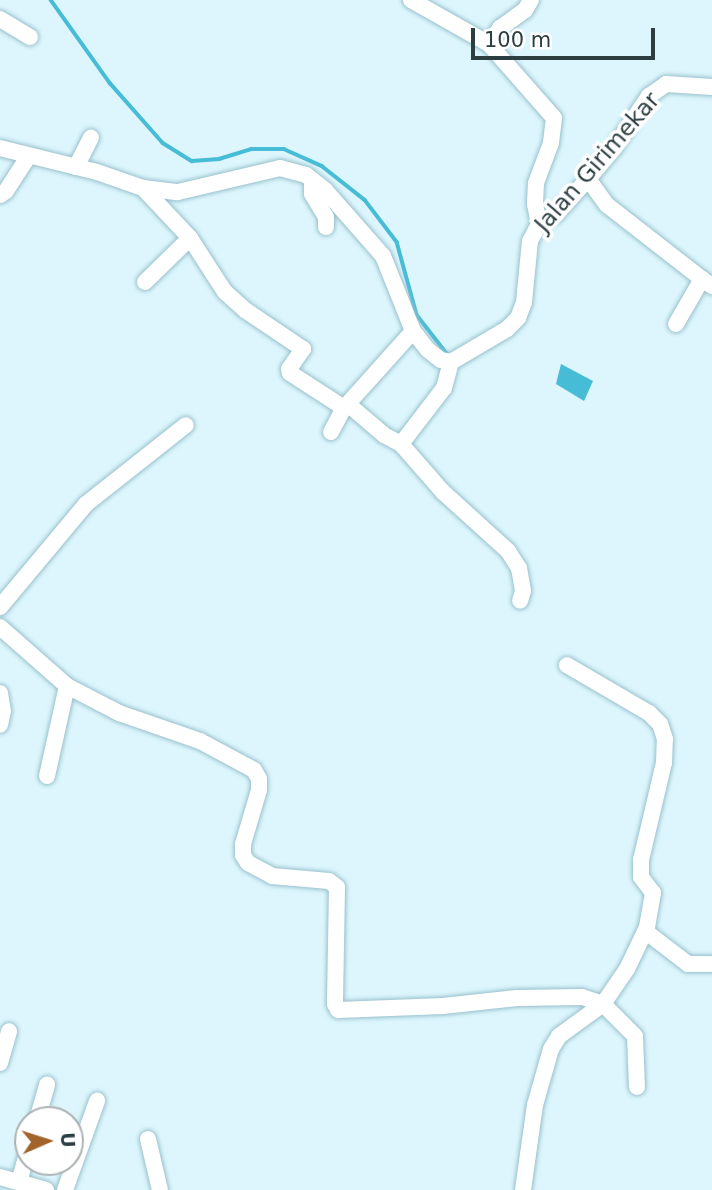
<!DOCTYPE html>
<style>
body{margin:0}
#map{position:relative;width:712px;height:1190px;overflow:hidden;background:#ddf6fd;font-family:"DejaVu Sans",sans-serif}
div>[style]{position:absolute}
.water>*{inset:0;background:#47bcd7}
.stream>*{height:3.5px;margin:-1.75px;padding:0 1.75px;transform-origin:1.75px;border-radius:1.75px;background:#47bcd7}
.roads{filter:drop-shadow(0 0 2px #98c1cc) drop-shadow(0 0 2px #98c1cc)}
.minor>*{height:16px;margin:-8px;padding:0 8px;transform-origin:8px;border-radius:8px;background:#fff}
span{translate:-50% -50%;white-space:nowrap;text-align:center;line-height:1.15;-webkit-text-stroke:7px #fff;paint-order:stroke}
.street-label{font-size:23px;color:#2d3e42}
.north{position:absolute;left:14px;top:1106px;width:70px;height:70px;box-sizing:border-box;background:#fff;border:2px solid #abb2b3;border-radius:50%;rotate:87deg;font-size:19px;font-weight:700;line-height:28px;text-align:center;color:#2d3e42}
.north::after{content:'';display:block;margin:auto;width:24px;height:32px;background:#a3642c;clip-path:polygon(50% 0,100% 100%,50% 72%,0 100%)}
.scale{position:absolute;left:471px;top:28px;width:184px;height:32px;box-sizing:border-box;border:4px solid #2d3e42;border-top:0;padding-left:9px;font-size:21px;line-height:24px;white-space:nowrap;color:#2d3e42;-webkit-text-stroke:5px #fff;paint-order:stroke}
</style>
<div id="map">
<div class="water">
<div style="clip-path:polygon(561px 364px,593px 381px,584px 401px,556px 384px)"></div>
</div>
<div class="stream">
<div style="left:51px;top:0;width:102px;rotate:54.6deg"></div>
<div style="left:110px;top:83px;width:80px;rotate:48.5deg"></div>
<div style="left:163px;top:143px;width:34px;rotate:32deg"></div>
<div style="left:192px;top:161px;width:27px;rotate:-4deg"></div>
<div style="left:219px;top:159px;width:34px;rotate:-17deg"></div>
<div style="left:251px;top:149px;width:33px"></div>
<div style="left:284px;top:149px;width:42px;rotate:24.1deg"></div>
<div style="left:322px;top:166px;width:55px;rotate:38.3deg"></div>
<div style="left:365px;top:200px;width:53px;rotate:52.7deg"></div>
<div style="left:397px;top:242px;width:76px;rotate:74.7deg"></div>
<div style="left:417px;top:315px;width:51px;rotate:52.2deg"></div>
</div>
<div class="roads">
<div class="minor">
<div style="left:411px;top:0;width:90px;rotate:29.4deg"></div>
<div style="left:531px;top:0;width:12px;rotate:121deg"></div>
<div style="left:525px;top:10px;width:31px;rotate:144deg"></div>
<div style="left:500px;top:28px;width:19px;rotate:125deg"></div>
<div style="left:489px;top:44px;width:98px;rotate:48.7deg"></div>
<div style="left:554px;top:118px;width:25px;rotate:97deg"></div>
<div style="left:551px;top:143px;width:43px;rotate:110.6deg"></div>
<div style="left:536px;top:183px;width:21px;rotate:93deg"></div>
<div style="left:535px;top:204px;width:20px;rotate:79deg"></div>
<div style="left:0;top:19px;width:35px;rotate:31deg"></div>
<div style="left:0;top:148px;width:100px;rotate:13.9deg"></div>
<div style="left:97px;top:172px;width:49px;rotate:19.2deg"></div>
<div style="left:143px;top:188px;width:35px;rotate:7deg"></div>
<div style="left:178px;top:192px;width:105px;rotate:-13.2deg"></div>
<div style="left:280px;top:168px;width:27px;rotate:15deg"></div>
<div style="left:306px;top:175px;width:24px;rotate:38deg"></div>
<div style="left:325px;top:190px;width:88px;rotate:48.7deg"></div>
<div style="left:383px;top:256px;width:81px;rotate:68.2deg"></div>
<div style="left:413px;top:331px;width:24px;rotate:52deg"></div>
<div style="left:428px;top:350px;width:16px;rotate:38deg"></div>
<div style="left:441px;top:360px;width:10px;rotate:11deg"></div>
<div style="left:451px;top:362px;width:65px;rotate:-30.5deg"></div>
<div style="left:507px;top:329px;width:16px;rotate:-45deg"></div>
<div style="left:518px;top:318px;width:17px;rotate:-69deg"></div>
<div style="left:524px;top:302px;width:61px;rotate:-84.4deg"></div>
<div style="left:530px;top:241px;width:19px;rotate:-62deg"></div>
<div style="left:539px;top:224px;width:18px;rotate:-29deg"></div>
<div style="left:555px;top:215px;width:49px;rotate:-47.5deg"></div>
<div style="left:588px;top:179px;width:40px;rotate:-50deg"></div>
<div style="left:614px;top:148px;width:63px;rotate:-56.1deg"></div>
<div style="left:649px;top:96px;width:21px;rotate:-35deg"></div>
<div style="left:666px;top:84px;width:46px;rotate:3.7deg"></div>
<div style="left:76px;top:167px;width:33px;rotate:-63deg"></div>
<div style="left:588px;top:179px;width:32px;rotate:54deg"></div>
<div style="left:607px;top:205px;width:120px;rotate:37.9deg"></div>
<div style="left:312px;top:180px;width:14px;rotate:90deg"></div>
<div style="left:312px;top:194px;width:27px;rotate:59deg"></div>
<div style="left:326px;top:217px;width:10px;rotate:90deg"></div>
<div style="left:143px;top:188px;width:69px;rotate:46.8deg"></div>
<div style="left:190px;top:238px;width:64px;rotate:57.1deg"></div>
<div style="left:225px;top:292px;width:27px;rotate:42deg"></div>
<div style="left:245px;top:310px;width:70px;rotate:33.9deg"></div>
<div style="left:303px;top:349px;width:24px;rotate:125deg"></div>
<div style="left:289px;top:369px;width:4px;rotate:76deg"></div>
<div style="left:290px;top:373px;width:64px;rotate:32.9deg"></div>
<div style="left:0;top:195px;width:7px;rotate:-34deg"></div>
<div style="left:6px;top:191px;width:40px;rotate:-57.1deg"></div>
<div style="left:145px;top:282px;width:63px;rotate:-44.4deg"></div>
<div style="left:676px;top:324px;width:52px;rotate:-60deg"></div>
<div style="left:702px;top:279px;width:12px;rotate:35deg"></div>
<div style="left:349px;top:405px;width:46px;rotate:40.6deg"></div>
<div style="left:384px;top:435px;width:19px;rotate:28deg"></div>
<div style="left:401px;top:444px;width:64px;rotate:48.8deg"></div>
<div style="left:443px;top:492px;width:88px;rotate:42.2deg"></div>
<div style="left:508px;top:551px;width:20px;rotate:57deg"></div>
<div style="left:519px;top:568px;width:23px;rotate:80deg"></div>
<div style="left:523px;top:591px;width:10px;rotate:107deg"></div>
<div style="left:331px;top:432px;width:27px;rotate:-62deg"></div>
<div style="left:344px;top:408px;width:103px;rotate:-48.1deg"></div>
<div style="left:401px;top:444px;width:71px;rotate:-52.5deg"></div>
<div style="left:444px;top:388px;width:27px;rotate:-75deg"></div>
<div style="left:0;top:607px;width:134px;rotate:-50.1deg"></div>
<div style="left:86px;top:504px;width:127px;rotate:-38.3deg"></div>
<div style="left:0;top:627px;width:89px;rotate:41.4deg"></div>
<div style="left:67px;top:686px;width:59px;rotate:27.4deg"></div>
<div style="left:119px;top:713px;width:86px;rotate:19.1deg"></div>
<div style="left:200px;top:741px;width:61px;rotate:28.2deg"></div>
<div style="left:254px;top:770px;width:10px;rotate:61deg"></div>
<div style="left:259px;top:779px;width:11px;rotate:90deg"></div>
<div style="left:259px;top:790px;width:56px;rotate:106.5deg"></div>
<div style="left:243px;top:844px;width:11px;rotate:90deg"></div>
<div style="left:243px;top:855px;width:9px;rotate:58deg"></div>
<div style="left:248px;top:863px;width:27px;rotate:28deg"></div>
<div style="left:272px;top:876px;width:57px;rotate:5deg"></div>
<div style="left:329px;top:881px;width:10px;rotate:37deg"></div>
<div style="left:337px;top:887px;width:117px;rotate:91deg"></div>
<div style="left:335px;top:1004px;width:7px;rotate:63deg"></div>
<div style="left:338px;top:1010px;width:105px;rotate:-2.2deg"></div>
<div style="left:443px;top:1006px;width:74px;rotate:-6.2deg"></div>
<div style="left:517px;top:998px;width:65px;rotate:-0.9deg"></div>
<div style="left:582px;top:997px;width:22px;rotate:18deg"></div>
<div style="left:603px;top:1004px;width:45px;rotate:45deg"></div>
<div style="left:635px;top:1036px;width:51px;rotate:87.8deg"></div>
<div style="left:0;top:693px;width:18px;rotate:81deg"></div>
<div style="left:3px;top:711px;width:14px;rotate:102deg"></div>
<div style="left:47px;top:776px;width:92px;rotate:-77.5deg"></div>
<div style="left:645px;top:931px;width:54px;rotate:37.5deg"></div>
<div style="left:688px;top:964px;width:24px"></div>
<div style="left:0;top:1063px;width:33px;rotate:-74deg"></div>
<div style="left:37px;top:1120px;width:37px;rotate:-74deg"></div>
<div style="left:148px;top:1139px;width:52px;rotate:76.8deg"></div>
<div style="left:0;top:1177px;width:48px;rotate:15.8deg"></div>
<div style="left:19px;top:1182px;width:33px;rotate:-74deg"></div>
<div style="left:65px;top:1190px;width:95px;rotate:-70.2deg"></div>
<div style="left:523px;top:1190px;width:86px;rotate:-82deg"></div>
<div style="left:535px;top:1105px;width:58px;rotate:-74.1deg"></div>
<div style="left:551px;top:1049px;width:15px;rotate:-58deg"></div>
<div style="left:559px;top:1036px;width:54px;rotate:-36deg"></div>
<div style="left:603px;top:1004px;width:42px;rotate:-55.6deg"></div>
<div style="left:627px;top:969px;width:47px;rotate:-64.5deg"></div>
<div style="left:647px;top:927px;width:35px;rotate:-80deg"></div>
<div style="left:653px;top:893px;width:20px;rotate:-127deg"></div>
<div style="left:641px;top:877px;width:17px;rotate:-90deg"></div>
<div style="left:641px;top:860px;width:100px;rotate:-76.7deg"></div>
<div style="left:664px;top:763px;width:24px;rotate:-88deg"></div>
<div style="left:665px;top:739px;width:16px;rotate:-108deg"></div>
<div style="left:660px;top:724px;width:16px;rotate:-135deg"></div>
<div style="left:649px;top:713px;width:95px;rotate:-149.7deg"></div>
</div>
</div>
<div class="street-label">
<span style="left:597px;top:162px;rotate:-49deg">Jalan Girimekar</span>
</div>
<div class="north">U</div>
<div class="scale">100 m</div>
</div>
